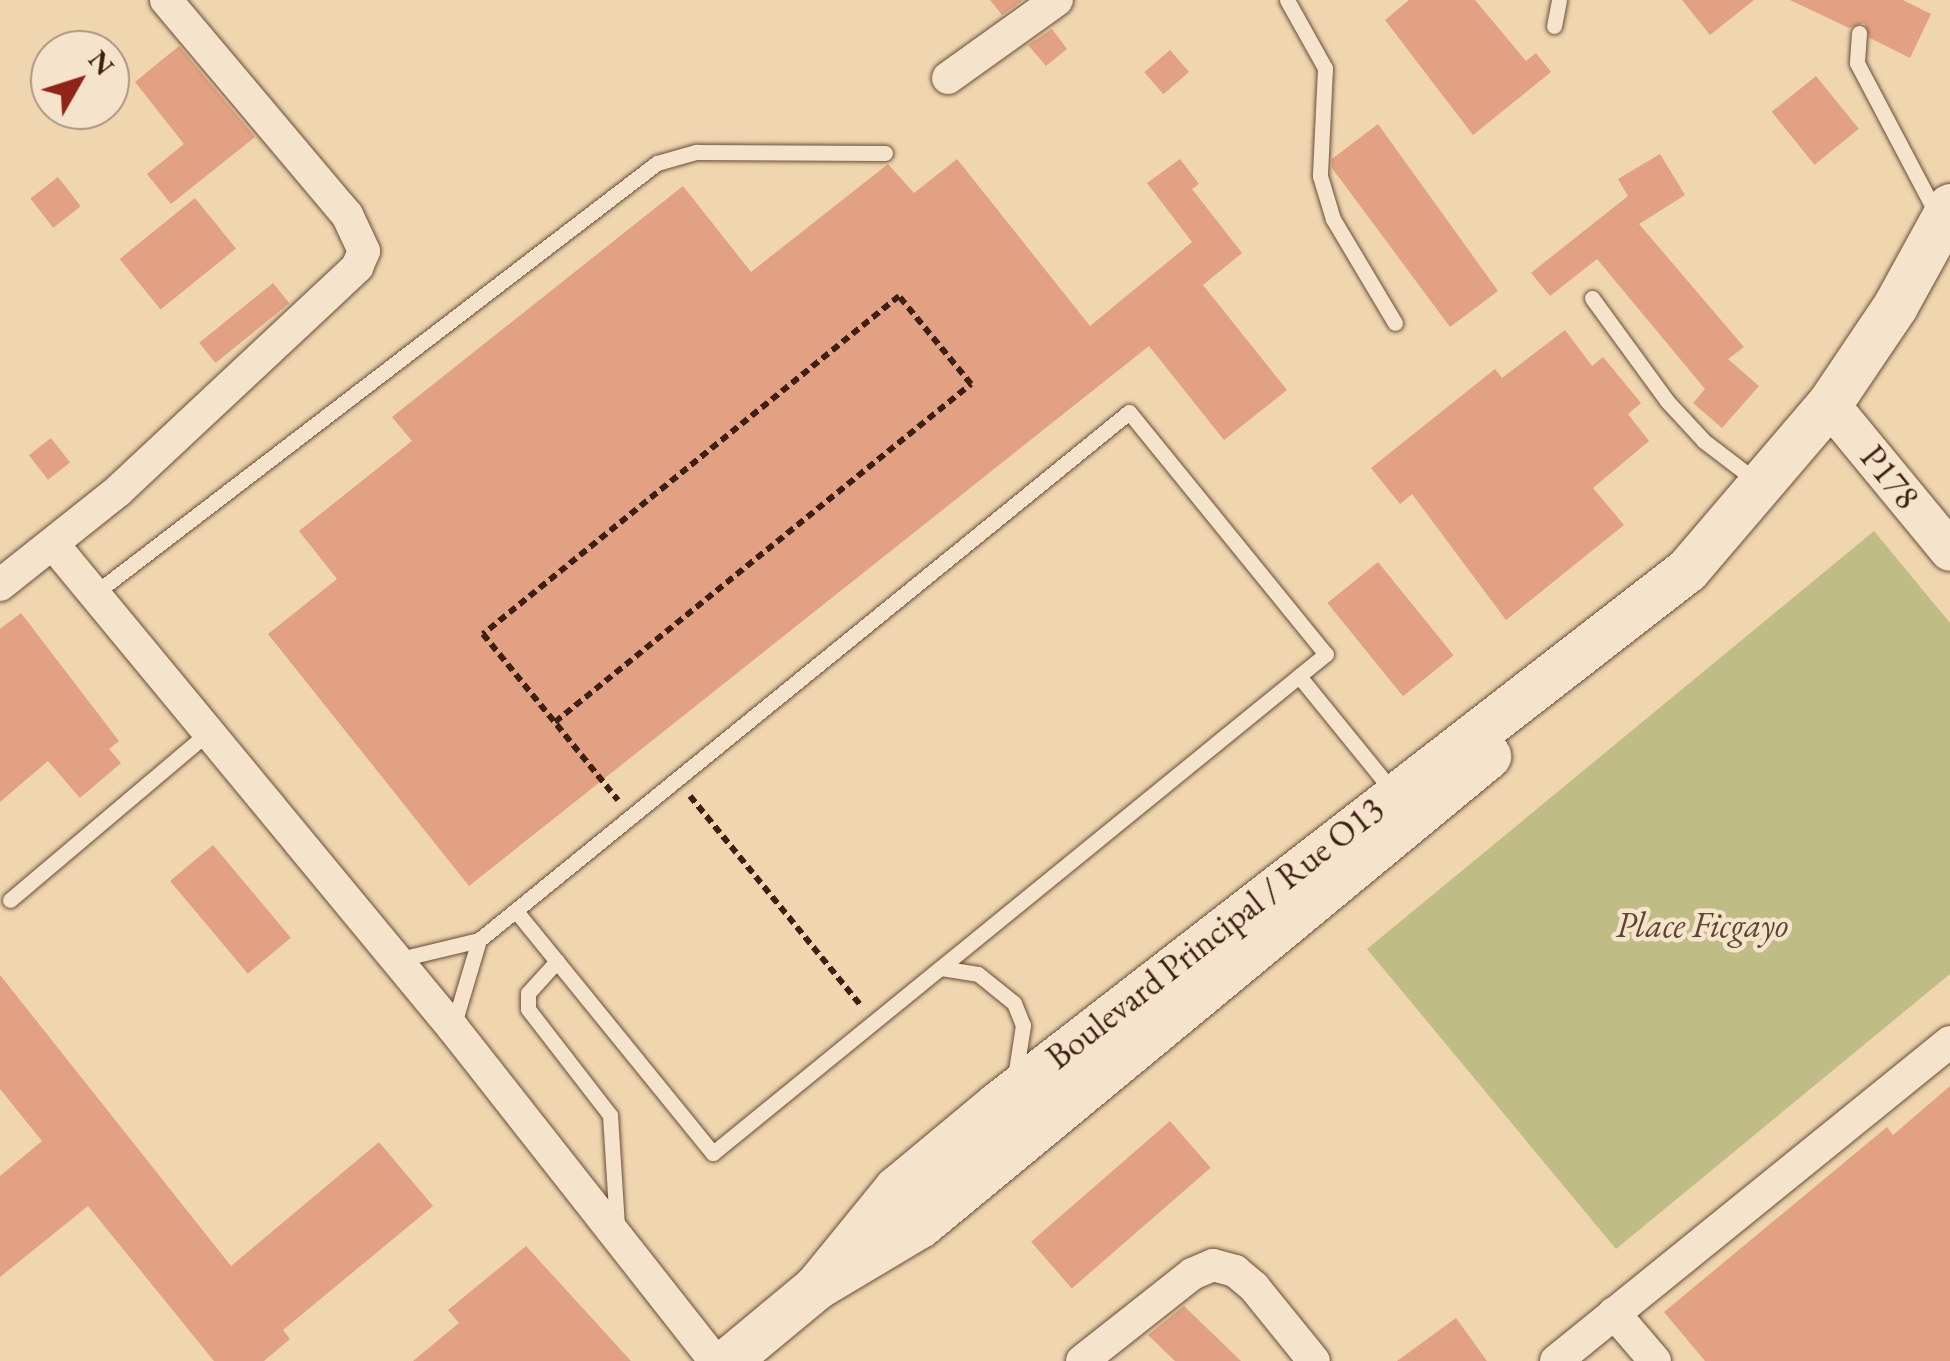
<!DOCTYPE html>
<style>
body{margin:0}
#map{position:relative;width:1950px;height:1361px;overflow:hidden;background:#efd6af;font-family:"EB Garamond",serif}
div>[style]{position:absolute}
.green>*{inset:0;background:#c0bc86}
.building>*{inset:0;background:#e1a182;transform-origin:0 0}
.path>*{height:6px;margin-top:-3px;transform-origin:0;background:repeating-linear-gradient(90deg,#3e1f13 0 8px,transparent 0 13px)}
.roads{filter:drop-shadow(0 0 2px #6a4d3a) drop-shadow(0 0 2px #6a4d3a)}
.service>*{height:15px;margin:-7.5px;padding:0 7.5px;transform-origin:7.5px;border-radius:7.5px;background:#f5e4cb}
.minor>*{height:32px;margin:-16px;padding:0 16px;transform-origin:16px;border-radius:16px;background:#f5e4cb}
.tertiary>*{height:40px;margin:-20px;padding:0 20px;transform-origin:20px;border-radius:20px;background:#f5e4cb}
.secondary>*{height:45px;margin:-22.5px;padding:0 22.5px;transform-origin:22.5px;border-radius:22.5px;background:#f5e4cb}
span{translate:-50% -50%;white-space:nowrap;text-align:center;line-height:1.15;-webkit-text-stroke:9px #f5e4cb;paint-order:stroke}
.street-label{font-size:35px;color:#3e1f13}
.park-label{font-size:35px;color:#5e4630;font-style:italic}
.north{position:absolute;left:30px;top:30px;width:100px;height:100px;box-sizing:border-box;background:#f5e4cb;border:2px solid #ac9581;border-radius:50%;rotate:51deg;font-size:28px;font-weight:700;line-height:40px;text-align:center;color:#3e1f13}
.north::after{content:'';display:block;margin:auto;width:35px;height:45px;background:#8f2418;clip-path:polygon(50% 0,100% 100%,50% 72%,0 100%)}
</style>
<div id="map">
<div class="green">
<div style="clip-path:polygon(1874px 531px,1950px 623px,1950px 974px,1616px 1249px,1367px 949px)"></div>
</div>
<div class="building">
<div style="clip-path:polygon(990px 0,1023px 0,1002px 15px)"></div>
<div style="clip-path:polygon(1409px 0,1475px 0,1526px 61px,1536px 53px,1551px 72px,1473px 135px,1385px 20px)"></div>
<div style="clip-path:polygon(1682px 0,1754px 0,1710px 35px)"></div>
<div style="clip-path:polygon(1790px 0,1903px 0,1931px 14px,1910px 58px,1870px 38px,1864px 23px,1849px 28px)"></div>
<div style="clip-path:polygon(1052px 29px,1067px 49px,1046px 66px,1028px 45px)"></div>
<div style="clip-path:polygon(179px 46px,255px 137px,171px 204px,147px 174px,184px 144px,135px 82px)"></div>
<div style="left:1170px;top:50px;width:29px;height:34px;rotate:49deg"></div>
<div style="left:1816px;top:76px;width:68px;height:57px;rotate:51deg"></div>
<div style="clip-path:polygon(1378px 124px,1498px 291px,1450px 327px,1332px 168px,1332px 159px)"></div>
<div style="clip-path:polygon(1660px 154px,1685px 195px,1639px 224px,1744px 347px,1728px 359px,1759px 386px,1722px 428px,1693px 403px,1705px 389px,1597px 259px,1550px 296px,1531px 273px,1628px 196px,1618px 179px)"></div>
<div style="clip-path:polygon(957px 159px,1090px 326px,1192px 242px,1147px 183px,1180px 159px,1199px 184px,1192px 189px,1242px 253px,1203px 285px,1287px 390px,1224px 440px,1149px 346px,469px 886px,268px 634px,337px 579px,299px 531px,412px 441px,392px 417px,683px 186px,751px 272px,888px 164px,914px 193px)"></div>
<div style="left:58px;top:177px;width:37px;height:35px;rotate:52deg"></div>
<div style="left:195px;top:198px;width:65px;height:97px;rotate:51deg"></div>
<div style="left:273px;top:283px;width:26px;height:95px;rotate:51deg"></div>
<div style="clip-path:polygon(1565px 330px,1592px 366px,1603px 357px,1641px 403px,1628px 414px,1649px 441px,1593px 488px,1624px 525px,1506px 620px,1412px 494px,1400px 504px,1371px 468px,1495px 369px,1502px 378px)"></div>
<div style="left:51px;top:438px;width:31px;height:28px;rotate:52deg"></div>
<div style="left:1378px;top:562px;width:120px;height:65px;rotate:51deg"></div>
<div style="clip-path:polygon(21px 613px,119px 741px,109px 749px,121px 763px,80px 798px,48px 761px,0 802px,0 629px)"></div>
<div style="left:213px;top:845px;width:121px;height:56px;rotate:50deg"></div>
<div style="clip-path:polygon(0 975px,231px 1266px,379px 1142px,433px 1206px,283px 1330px,290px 1339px,264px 1361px,214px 1361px,88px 1206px,0 1277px,0 1176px,42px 1141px,0 1089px)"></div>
<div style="clip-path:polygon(1950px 1086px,1950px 1361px,1705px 1361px,1664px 1312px,1887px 1127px,1893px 1135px)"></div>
<div style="left:1170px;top:1121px;width:62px;height:184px;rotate:49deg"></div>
<div style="clip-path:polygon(526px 1246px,631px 1361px,413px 1361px,459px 1323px,448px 1310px)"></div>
<div style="clip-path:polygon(1184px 1306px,1241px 1361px,1175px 1361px,1148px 1335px)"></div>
<div style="clip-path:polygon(1456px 1318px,1487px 1361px,1397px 1361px)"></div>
</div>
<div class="path">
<div style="left:555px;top:722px;width:536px;rotate:-39.09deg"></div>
<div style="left:971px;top:384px;width:114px;rotate:-129.3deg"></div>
<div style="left:899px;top:296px;width:536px;rotate:140.91deg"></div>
<div style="left:483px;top:634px;width:214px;rotate:50.9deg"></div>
<div style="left:690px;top:796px;width:272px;rotate:50.8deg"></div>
</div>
<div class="roads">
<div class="service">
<div style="left:1287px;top:0;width:78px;rotate:60.8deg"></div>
<div style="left:1325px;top:68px;width:108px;rotate:92.7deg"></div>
<div style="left:1320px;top:176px;width:45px;rotate:73.2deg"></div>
<div style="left:1333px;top:219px;width:121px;rotate:59.2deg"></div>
<div style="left:1554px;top:26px;width:26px;rotate:-79deg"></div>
<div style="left:1859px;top:33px;width:30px;rotate:94deg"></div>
<div style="left:1857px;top:63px;width:170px;rotate:62.2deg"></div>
<div style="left:1592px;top:298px;width:127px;rotate:53.9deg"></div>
<div style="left:1667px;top:401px;width:54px;rotate:47.2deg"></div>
<div style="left:1704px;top:441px;width:69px;rotate:37.4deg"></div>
<div style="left:94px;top:594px;width:709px;rotate:-37.44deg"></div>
<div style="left:657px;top:163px;width:41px;rotate:-15.8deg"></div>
<div style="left:696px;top:152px;width:189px;rotate:0.3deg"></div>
<div style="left:10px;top:900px;width:260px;rotate:-40.2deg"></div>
<div style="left:516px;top:911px;width:312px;rotate:50.9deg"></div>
<div style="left:713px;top:1153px;width:756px;rotate:-39.15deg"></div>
<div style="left:396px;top:960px;width:85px;rotate:-13.5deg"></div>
<div style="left:479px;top:940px;width:837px;rotate:-39.09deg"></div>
<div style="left:1129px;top:412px;width:312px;rotate:50.9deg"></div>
<div style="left:1326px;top:654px;width:35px;rotate:141deg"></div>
<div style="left:1299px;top:676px;width:151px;rotate:50.9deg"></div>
<div style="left:557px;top:961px;width:43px;rotate:132.2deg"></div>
<div style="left:528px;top:993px;width:16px;rotate:90deg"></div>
<div style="left:528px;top:1009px;width:134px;rotate:52.3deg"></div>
<div style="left:610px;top:1115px;width:110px;rotate:86.4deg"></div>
<div style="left:941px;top:968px;width:37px;rotate:9deg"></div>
<div style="left:978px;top:974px;width:46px;rotate:38.9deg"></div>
<div style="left:1014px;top:1003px;width:24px;rotate:68deg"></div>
<div style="left:1023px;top:1025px;width:53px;rotate:98.7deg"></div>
<div style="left:453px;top:1027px;width:91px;rotate:-73.4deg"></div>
</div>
<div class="minor">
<div style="left:948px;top:78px;width:134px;rotate:-35.6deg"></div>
<div style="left:53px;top:544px;width:628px;rotate:50.43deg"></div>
<div style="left:453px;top:1028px;width:424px;rotate:51.8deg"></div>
<div style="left:0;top:585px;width:151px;rotate:-38.5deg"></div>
<div style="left:118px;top:491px;width:328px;rotate:-43.1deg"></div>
<div style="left:357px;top:267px;width:17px;rotate:-66deg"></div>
<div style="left:364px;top:251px;width:40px;rotate:-115deg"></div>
<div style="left:347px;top:215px;width:281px;rotate:-130.1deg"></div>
<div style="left:1614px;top:1313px;width:63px;rotate:49.5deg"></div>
<div style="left:1082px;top:1361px;width:140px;rotate:-38.3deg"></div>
<div style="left:1192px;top:1274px;width:23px;rotate:-23deg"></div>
<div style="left:1213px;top:1265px;width:23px;rotate:15deg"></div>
<div style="left:1235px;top:1271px;width:25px;rotate:40deg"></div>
<div style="left:1254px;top:1287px;width:95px;rotate:51deg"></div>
<div style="left:1556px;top:1361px;width:507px;rotate:-39deg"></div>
</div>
<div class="tertiary">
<div style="left:1829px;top:404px;width:190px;rotate:50.5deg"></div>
</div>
<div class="secondary">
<div style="left:816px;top:1287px;width:127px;rotate:-50.8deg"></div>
<div style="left:896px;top:1189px;width:133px;rotate:-39.8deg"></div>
<div style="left:998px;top:1104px;width:872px;rotate:-37.78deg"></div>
<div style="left:1687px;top:570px;width:218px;rotate:-49.5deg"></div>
<div style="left:1829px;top:404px;width:118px;rotate:-56deg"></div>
<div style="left:1895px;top:306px;width:114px;rotate:-61.2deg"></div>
<div style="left:727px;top:1361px;width:116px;rotate:-39.7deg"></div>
<div style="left:816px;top:1287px;width:121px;rotate:-30.8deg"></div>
<div style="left:920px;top:1225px;width:737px;rotate:-39.55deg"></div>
</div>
</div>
<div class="street-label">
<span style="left:1890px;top:477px;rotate:51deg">P178</span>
<span style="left:1215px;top:933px;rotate:-38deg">Boulevard Principal / Rue O13</span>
</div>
<div class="park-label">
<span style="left:1702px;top:925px">Place Ficgayo</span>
</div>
<div class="north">N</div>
</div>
